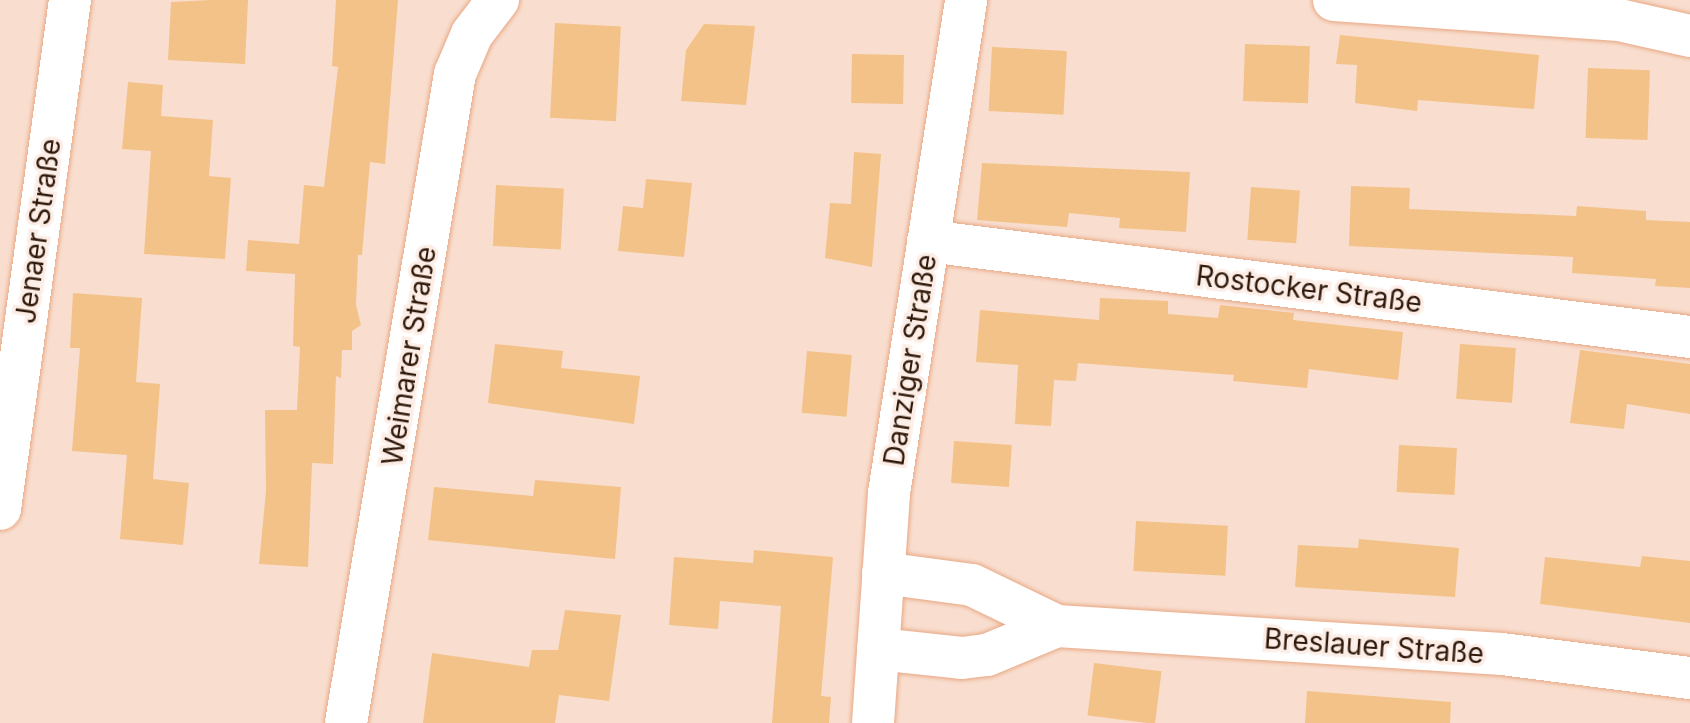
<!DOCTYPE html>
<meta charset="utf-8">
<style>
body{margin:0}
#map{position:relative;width:1690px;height:723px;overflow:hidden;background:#f9decf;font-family:Inter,sans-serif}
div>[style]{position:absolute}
.building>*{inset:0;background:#f3c288;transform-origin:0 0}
.roads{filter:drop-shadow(0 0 2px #e8a884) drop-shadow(0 0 2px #e8a884)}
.minor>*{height:42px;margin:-21px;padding:0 21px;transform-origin:21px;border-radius:21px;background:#fff}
span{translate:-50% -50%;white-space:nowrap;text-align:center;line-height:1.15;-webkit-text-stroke:7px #fceee7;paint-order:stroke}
.street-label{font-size:28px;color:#2f1809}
</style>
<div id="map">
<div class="building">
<div style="clip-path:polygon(211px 0,248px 0,245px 64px,168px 60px,171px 2px)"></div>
<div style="clip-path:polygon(336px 0,398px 0,385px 164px,370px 162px,362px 255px,358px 255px,356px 305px,361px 325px,352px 331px,352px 350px,342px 350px,341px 378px,336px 376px,333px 464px,312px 463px,308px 567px,259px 564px,266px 491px,265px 410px,297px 410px,300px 347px,293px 346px,295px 274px,246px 271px,248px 240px,299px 244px,304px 185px,324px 187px,338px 67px,332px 66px)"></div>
<div style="left:555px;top:23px;width:66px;height:95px;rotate:3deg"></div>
<div style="clip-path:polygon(704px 24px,755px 26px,746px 105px,681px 101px,686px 50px)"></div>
<div style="clip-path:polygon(1340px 35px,1539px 55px,1534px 109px,1418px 100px,1417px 111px,1355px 103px,1357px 65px,1336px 64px)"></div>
<div style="left:1245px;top:44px;width:65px;height:57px;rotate:2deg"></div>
<div style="left:992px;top:47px;width:75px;height:64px;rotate:3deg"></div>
<div style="left:852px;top:54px;width:52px;height:49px;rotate:1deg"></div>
<div style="left:1588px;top:68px;width:62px;height:70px;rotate:2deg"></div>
<div style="clip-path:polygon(128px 82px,163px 85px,161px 116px,213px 120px,209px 176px,231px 178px,225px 259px,144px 254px,151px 151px,122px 149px)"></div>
<div style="clip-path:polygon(854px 152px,881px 154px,872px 267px,825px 258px,830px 203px,851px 204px)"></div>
<div style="clip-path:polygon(982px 163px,1190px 172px,1186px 232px,1119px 228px,1120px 218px,1069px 213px,1067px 227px,977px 220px)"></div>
<div style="clip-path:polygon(646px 179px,692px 183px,684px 257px,618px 251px,623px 206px,643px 208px)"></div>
<div style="left:496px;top:185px;width:68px;height:61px;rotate:3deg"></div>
<div style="clip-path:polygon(1351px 186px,1410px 188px,1409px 209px,1576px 216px,1577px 206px,1646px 211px,1646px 220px,1690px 222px,1690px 288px,1655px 286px,1656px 279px,1572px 273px,1573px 257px,1349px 246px)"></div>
<div style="left:1251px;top:187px;width:49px;height:53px;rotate:4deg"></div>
<div style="clip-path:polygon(73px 293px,142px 298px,136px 382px,160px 384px,153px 479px,189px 483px,183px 545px,120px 539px,127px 455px,72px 451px,80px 348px,70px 348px)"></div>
<div style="clip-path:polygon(1100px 298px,1168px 301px,1168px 314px,1218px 318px,1220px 305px,1294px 313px,1293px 320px,1403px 332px,1398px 380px,1309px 369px,1307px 388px,1233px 381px,1234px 375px,1078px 363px,1076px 381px,1054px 380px,1051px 426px,1015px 424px,1018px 365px,976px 362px,980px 310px,1099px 320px)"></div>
<div style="clip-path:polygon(495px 344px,563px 351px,561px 368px,640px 376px,634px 424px,488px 403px)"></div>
<div style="left:1460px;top:344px;width:56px;height:55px;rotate:4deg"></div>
<div style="clip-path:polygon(1580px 350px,1690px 364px,1690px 414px,1627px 404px,1624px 429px,1570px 423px)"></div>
<div style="left:807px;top:351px;width:45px;height:62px;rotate:5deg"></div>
<div style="left:954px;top:441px;width:58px;height:42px;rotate:4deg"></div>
<div style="left:1399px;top:445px;width:58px;height:47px;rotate:3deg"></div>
<div style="clip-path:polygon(535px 480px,621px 487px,615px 559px,428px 540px,434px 487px,533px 496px)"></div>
<div style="left:1136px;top:521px;width:92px;height:50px;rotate:3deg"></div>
<div style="clip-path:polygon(1359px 539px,1459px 548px,1455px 597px,1295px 587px,1298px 545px,1358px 548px)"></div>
<div style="clip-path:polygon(754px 550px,833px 557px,821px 696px,831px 697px,829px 723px,772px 723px,781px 606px,720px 601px,718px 629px,669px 625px,674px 557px,753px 563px)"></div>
<div style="clip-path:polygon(1642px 556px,1690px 561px,1690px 623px,1540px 604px,1545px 557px,1640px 567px)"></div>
<div style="clip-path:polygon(565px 610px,621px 615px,609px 701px,559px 695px,555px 723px,423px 723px,432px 653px,529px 667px,532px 650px,558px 650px)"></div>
<div style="left:1094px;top:663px;width:68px;height:53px;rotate:7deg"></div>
<div style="clip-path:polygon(1307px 691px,1451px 702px,1450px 723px,1305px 723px)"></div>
</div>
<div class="roads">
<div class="minor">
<div style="left:1334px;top:0;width:286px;rotate:4deg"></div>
<div style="left:1619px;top:20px;width:73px;rotate:12.7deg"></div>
<div style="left:928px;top:241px;width:768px;rotate:7.18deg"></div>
<div style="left:0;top:509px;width:514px;rotate:-82.17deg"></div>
<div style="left:883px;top:573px;width:90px;rotate:7.7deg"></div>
<div style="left:972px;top:585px;width:94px;rotate:25.8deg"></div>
<div style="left:1057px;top:626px;width:446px;rotate:3.6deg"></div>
<div style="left:1502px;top:654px;width:190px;rotate:7.3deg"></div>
<div style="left:878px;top:649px;width:84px;rotate:6.1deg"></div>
<div style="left:962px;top:658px;width:25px;rotate:-7deg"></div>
<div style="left:987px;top:655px;width:76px;rotate:-22.5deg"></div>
<div style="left:346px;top:723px;width:658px;rotate:-80.47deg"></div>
<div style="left:455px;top:74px;width:43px;rotate:-67deg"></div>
<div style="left:472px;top:34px;width:43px;rotate:-52.6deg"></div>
<div style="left:873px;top:723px;width:231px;rotate:-86deg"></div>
<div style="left:889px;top:493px;width:499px;rotate:-81.1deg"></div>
</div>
</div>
<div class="street-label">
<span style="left:38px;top:231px;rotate:-82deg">Jenaer Straße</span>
<span style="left:1309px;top:289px;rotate:7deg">Rostocker Straße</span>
<span style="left:409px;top:356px;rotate:-81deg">Weimarer Straße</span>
<span style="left:910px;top:360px;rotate:-81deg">Danziger Straße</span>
<span style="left:1374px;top:646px;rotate:4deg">Breslauer Straße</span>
</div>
</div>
